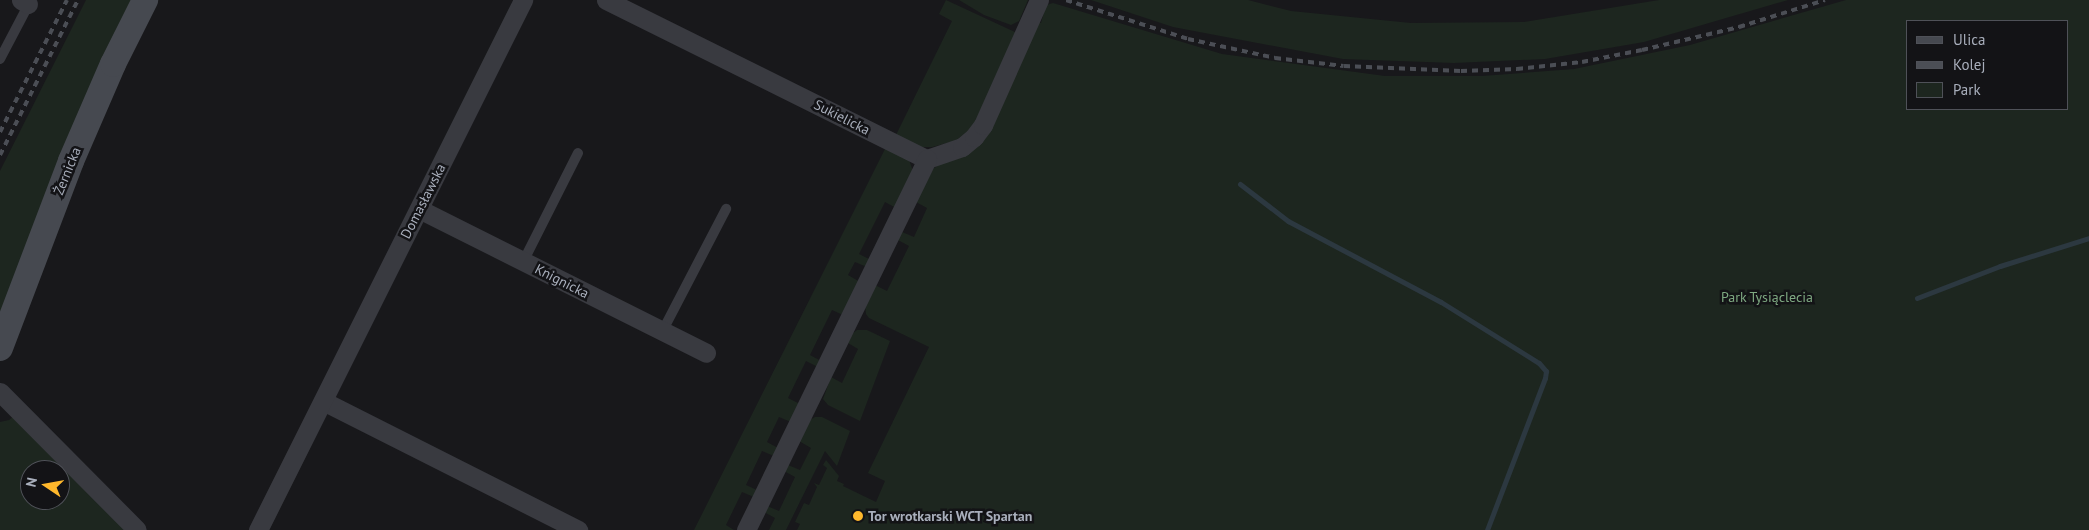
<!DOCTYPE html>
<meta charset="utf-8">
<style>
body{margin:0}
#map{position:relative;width:2089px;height:530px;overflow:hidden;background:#18181b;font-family:"PT Sans",sans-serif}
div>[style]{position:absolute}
.green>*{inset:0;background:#1d261f}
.stream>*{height:5px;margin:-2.5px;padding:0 2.5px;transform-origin:2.5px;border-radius:2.5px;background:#2c3840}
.lane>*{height:10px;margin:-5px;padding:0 5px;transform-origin:5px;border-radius:5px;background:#393a40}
.street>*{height:19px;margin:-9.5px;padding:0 9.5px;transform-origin:9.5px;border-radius:9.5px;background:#393a40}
.secondary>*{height:26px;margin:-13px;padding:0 13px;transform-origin:13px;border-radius:13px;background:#464950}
.rail>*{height:4px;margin-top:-2px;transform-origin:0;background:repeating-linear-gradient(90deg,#4b4e55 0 6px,transparent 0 11px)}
.dots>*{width:14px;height:14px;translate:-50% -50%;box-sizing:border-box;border:2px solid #131316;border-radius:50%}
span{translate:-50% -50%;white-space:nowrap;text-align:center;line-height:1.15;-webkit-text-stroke:5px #131316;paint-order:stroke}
.street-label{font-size:14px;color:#a9afbc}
.park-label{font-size:14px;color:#7ea881}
.poi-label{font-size:14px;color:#a9afbc;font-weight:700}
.left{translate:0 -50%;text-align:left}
.legend{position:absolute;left:1906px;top:20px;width:162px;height:90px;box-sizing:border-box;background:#131316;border:1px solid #4f5158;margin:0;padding:6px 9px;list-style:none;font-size:15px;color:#a9afbc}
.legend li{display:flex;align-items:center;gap:10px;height:25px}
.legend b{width:25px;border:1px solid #4f5158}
.north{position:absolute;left:20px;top:460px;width:50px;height:50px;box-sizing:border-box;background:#131316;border:1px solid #4f5158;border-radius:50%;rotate:282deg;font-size:14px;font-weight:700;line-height:20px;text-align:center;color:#a9afbc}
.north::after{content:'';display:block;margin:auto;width:18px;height:22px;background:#ffb82c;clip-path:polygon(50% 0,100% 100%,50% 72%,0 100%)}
</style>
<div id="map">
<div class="green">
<div style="clip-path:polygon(86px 0,133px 0,0 317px,0 171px)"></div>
<div style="clip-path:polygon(946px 0,1017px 33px,972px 128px,955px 141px,932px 147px,918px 147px,895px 137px,952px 21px,939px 14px)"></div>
<div style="clip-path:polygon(959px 0,1028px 0,1019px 21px,1011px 25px,984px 15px)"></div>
<div style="clip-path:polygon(1091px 0,1248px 0,1291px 11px,1411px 23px,1524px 22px,1659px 0,1788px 0,1644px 42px,1545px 59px,1454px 63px,1343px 59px,1173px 27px)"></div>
<div style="clip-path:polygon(evenodd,1846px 0,2089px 0,2089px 530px,797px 530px,800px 524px,795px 522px,804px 503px,809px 505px,817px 487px,814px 483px,819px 485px,827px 468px,823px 465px,826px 460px,839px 476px,837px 481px,844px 484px,843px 486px,876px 502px,885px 481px,868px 473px,929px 347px,869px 318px,866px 314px,865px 306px,875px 285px,887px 291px,909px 246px,898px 240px,902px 232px,914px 237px,927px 208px,916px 202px,933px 169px,942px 162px,953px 158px,1036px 21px,1041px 23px,1046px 5px,1053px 3px,1222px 54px,1385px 76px,1482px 76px,1574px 69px,1690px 45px,1846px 0,1908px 21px,2068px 21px,2068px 109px,1908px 109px,1908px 21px)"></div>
<div style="clip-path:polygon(886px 147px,909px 160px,913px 171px,896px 208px,885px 202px,859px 254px,871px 260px,867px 267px,855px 262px,848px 275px,860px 282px,843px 315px,832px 310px,810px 355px,821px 361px,818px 367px,806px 361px,788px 398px,800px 404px,791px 422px,779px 417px,767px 442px,778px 448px,774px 456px,762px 451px,746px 485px,757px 490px,754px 497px,742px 492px,726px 525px,734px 530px,694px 530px)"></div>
<div style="clip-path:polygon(857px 330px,867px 330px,890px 341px,860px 421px,828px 405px,823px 399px,831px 377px,842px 383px,858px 349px,848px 343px,852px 334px)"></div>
<div style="clip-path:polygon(evenodd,15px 415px,127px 530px,0 530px,0 422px,9px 420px,15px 415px,30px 470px,60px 470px,60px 500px,30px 500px,30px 470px)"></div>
<div style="clip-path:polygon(815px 417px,822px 417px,850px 431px,837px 466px,825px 451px,786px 530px,769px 530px,775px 518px,764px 512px,767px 506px,779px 511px,795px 477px,784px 471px,788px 465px,800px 470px,811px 448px,799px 441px,810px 420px)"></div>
</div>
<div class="stream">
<div style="left:1240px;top:184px;width:61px;rotate:37.6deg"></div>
<div style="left:1288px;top:221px;width:173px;rotate:27.9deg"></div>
<div style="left:1441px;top:302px;width:115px;rotate:31.9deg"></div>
<div style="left:1539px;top:363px;width:11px;rotate:49deg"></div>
<div style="left:1546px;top:371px;width:7px;rotate:98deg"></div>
<div style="left:1545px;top:378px;width:163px;rotate:110.9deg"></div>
<div style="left:1917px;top:298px;width:89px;rotate:-21.1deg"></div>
<div style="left:2000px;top:266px;width:93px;rotate:-17.5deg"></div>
</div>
<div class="lane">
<div style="left:0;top:59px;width:67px;rotate:-62.3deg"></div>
<div style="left:523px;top:262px;width:122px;rotate:-63.2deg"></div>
<div style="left:662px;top:332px;width:139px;rotate:-62.5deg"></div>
</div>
<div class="street">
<div style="left:21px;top:0;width:8px;rotate:30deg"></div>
<div style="left:606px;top:0;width:358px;rotate:26.4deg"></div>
<div style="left:927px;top:159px;width:37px;rotate:-19deg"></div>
<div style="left:962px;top:147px;width:16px;rotate:-40deg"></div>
<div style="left:974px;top:137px;width:15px;rotate:-53deg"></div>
<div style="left:983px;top:125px;width:137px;rotate:-65.9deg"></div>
<div style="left:419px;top:209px;width:321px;rotate:26.6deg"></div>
<div style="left:0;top:392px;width:194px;rotate:45.2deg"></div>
<div style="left:323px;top:401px;width:286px;rotate:26.8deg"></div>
<div style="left:258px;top:530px;width:593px;rotate:-63.43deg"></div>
<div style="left:746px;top:530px;width:413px;rotate:-64deg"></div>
</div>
<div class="secondary">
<div style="left:0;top:348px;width:200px;rotate:-69.2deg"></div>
<div style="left:71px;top:161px;width:106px;rotate:-66.6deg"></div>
<div style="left:113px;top:64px;width:72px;rotate:-63.4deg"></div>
</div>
<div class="rail">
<div style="left:1066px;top:0;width:128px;rotate:17.7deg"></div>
<div style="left:1188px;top:39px;width:89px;rotate:12.3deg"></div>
<div style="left:1275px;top:58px;width:69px;rotate:6.6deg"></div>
<div style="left:1344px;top:66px;width:117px;rotate:2.4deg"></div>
<div style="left:1461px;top:71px;width:56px;rotate:-2deg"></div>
<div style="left:1517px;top:69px;width:65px;rotate:-6.1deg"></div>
<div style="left:1582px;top:62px;width:61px;rotate:-11.3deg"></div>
<div style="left:1642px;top:50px;width:100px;rotate:-13.3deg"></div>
<div style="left:1739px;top:27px;width:90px;rotate:-17.4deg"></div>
<div style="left:0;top:132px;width:148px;rotate:-63.1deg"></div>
<div style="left:0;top:155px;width:174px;rotate:-63.3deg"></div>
</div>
<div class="dots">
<div style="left:858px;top:516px;background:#ffb82c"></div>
</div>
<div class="street-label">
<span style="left:842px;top:117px;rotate:27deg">Sukielicka</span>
<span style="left:67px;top:171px;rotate:-68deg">Żernicka</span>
<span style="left:423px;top:201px;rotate:-63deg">Domasławska</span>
<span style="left:562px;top:281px;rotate:27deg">Knignicka</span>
</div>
<div class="park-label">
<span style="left:1767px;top:297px">Park Tysiąclecia</span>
</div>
<div class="poi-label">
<span class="left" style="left:868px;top:516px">Tor wrotkarski WCT Spartan</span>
</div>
<ul class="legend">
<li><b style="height:6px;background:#464950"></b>Ulica</li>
<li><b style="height:6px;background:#4b4e55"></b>Kolej</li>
<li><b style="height:14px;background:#1d261f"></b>Park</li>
</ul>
<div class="north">N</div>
</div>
